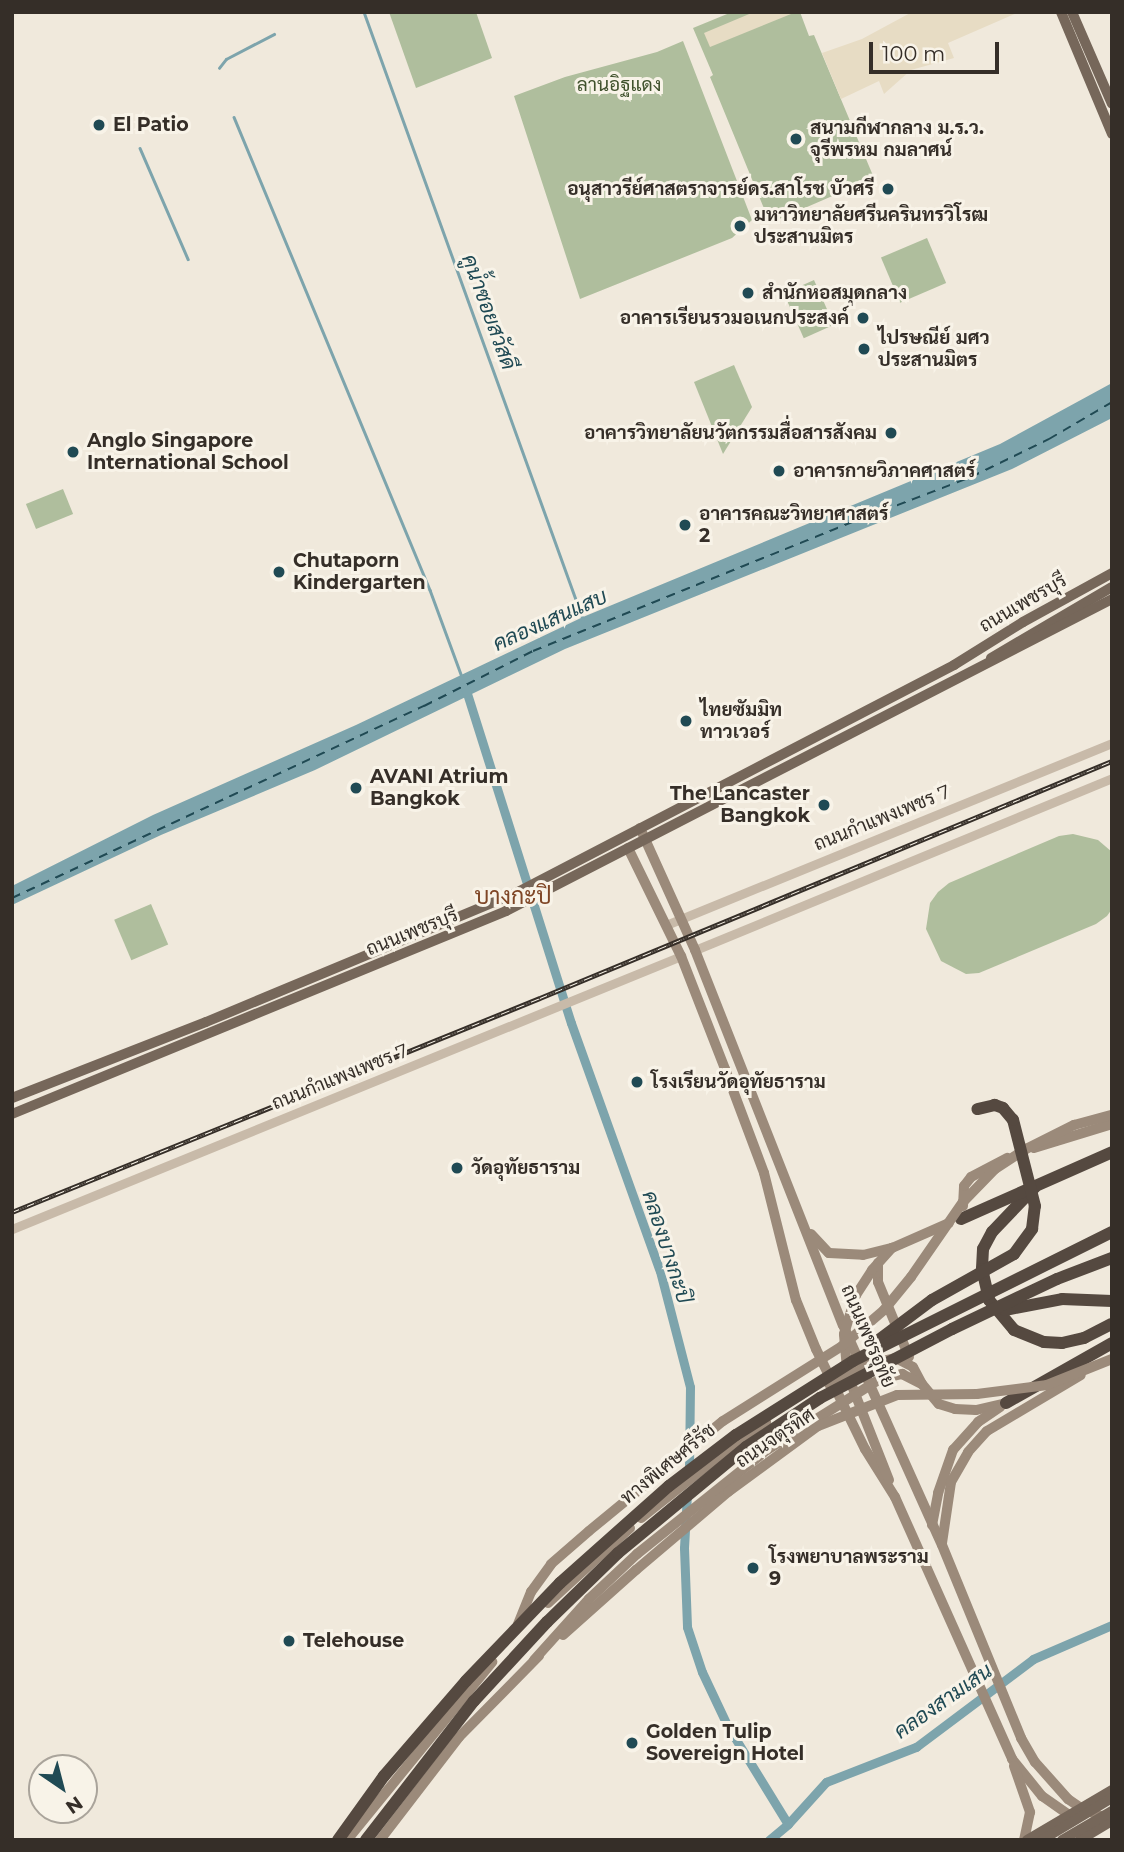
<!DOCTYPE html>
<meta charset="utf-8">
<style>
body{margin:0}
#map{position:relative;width:1124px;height:1852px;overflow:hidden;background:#f0e9dc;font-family:Montserrat,Sarabun,sans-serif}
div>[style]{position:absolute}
.green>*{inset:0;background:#afbe9d;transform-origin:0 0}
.plaza>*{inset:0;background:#e7dcc4}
.water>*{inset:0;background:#7da4ac}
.stream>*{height:2.5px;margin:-1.25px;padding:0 1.25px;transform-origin:1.25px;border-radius:1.25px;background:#7da4ac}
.canal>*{height:9px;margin:-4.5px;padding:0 4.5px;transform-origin:4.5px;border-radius:4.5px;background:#7da4ac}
.ferry>*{height:2px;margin-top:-1px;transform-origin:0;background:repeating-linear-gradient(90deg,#204a54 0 9px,transparent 0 16px)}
.tertiary>*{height:9px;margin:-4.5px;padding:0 4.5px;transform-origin:4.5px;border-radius:4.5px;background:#c8baa9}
.secondary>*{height:10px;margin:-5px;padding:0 5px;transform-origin:5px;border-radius:5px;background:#9b8a7a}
.primary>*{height:10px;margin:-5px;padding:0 5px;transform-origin:5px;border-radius:5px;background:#76675a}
.motorway>*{height:12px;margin:-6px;padding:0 6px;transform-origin:6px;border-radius:6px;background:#554940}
.rail>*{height:5px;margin-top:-2.5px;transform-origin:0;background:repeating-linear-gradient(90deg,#f8f3e8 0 8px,#352e28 0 16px);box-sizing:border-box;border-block:2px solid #352e28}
.secondary-bridge>*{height:10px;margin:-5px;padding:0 5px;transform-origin:5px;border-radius:5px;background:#9b8a7a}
.primary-bridge>*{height:10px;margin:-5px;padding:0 5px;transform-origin:5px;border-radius:5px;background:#76675a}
.motorway-bridge>*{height:12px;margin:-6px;padding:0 6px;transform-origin:6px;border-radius:6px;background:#554940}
.dots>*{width:19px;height:19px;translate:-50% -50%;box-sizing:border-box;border:4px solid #f8f3e8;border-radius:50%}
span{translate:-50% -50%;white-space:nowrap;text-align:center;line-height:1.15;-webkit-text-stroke:6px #f8f3e8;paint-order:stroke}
.park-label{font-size:19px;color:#40522d}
.poi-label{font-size:19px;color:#352e28;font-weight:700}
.left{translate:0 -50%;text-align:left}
.right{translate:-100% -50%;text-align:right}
.street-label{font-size:19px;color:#352e28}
.water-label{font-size:21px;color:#204a54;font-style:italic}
.quarter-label{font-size:23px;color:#7f4626}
.frame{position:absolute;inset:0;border:14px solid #352e28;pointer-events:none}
.north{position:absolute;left:28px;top:1754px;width:70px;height:70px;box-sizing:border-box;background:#f8f3e8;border:2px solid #aaa49b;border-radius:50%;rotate:145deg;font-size:19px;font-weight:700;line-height:28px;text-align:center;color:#352e28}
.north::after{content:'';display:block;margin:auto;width:24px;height:32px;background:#204a54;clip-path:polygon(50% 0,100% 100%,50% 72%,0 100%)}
.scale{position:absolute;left:869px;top:42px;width:130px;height:32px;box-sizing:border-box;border:4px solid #352e28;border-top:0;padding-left:9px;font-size:21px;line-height:24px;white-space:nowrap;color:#352e28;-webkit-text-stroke:5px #f8f3e8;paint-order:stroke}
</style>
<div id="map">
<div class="green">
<div style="clip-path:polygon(389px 12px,476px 12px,492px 58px,416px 88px)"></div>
<div style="clip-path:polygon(732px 12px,800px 12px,809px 36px,814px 35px,874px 178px,770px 223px,710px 77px,713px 75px,693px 28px)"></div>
<div style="clip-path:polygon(683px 41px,752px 220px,732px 238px,580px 299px,514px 96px,565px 77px,657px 52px)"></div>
<div style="left:927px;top:238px;width:49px;height:50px;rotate:67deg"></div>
<div style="left:814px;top:280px;width:49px;height:33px;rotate:66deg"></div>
<div style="clip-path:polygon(734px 365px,752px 407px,723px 454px,694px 382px)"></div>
<div style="left:63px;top:489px;width:27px;height:40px;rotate:68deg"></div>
<div style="clip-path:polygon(1073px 834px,1098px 840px,1112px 852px,1112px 909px,1107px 916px,1096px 924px,979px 973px,966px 974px,941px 961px,926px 929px,930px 903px,938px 892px,949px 883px,1059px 836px)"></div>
<div style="left:151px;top:904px;width:44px;height:40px;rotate:67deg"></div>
</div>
<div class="plaza">
<div style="clip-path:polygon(754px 12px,791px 14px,710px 47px,704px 33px)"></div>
<div style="clip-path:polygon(912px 12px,1019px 12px,948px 43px,954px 58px,911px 70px,884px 94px,879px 81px,841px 99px,822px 53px,862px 39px)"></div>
</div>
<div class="water">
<div style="clip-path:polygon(1112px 383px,1112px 418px,1012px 469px,565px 649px,315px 770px,161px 835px,12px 905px,12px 886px,153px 815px,356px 725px,583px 617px,1000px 444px)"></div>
</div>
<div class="stream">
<div style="left:364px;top:12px;width:645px;rotate:70.16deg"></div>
<div style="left:219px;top:68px;width:11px;rotate:-52deg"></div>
<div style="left:226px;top:59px;width:54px;rotate:-27.5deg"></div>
<div style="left:234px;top:117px;width:512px;rotate:67.49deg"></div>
<div style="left:430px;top:590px;width:93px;rotate:69.8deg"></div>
<div style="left:140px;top:148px;width:121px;rotate:66.6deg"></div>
</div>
<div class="canal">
<div style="left:465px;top:687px;width:352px;rotate:72.5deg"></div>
<div style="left:571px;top:1023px;width:263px;rotate:70.3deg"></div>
<div style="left:660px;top:1271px;width:120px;rotate:75.5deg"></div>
<div style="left:690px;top:1387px;width:86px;rotate:90.7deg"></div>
<div style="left:687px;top:1494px;width:54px;rotate:93.2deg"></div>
<div style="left:684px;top:1548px;width:79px;rotate:87.8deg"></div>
<div style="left:687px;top:1627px;width:47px;rotate:71.6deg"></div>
<div style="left:702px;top:1672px;width:59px;rotate:64.7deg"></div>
<div style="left:727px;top:1725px;width:116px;rotate:58.4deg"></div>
<div style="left:769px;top:1840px;width:25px;rotate:-40deg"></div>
<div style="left:788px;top:1824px;width:57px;rotate:-47.9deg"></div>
<div style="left:826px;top:1782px;width:97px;rotate:-21.3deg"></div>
<div style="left:916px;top:1747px;width:146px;rotate:-36.9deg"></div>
<div style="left:1033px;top:1659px;width:86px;rotate:-23.3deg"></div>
</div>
<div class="ferry">
<div style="left:12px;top:898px;width:455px;rotate:-25deg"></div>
<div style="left:424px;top:706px;width:122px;rotate:-26.8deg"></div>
<div style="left:533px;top:651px;width:353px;rotate:-22deg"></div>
<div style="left:860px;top:519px;width:17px;rotate:-40deg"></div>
<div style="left:873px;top:508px;width:9px;rotate:18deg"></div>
<div style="left:882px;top:511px;width:95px;rotate:-20.9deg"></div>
<div style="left:971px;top:477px;width:87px;rotate:-26deg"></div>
<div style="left:1049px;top:439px;width:73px;rotate:-30.4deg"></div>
</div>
<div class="tertiary">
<div style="left:666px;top:925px;width:482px;rotate:-22.2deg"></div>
<div style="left:695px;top:950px;width:451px;rotate:-22.4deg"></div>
<div style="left:12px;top:1229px;width:723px;rotate:-22.2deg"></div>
</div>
<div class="secondary">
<div style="left:640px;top:828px;width:134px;rotate:65.7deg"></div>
<div style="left:695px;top:950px;width:403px;rotate:68.5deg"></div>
<div style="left:843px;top:1325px;width:241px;rotate:65.8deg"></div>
<div style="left:942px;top:1545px;width:209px;rotate:67.7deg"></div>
<div style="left:1021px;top:1738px;width:28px;rotate:60deg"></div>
<div style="left:1035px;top:1762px;width:50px;rotate:48.3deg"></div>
<div style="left:1068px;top:1799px;width:16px;rotate:35deg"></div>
<div style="left:1081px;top:1808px;width:29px;rotate:22deg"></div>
<div style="left:628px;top:848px;width:120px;rotate:63.9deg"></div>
<div style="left:681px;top:956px;width:121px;rotate:68.7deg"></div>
<div style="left:725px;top:1069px;width:111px;rotate:69.4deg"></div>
<div style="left:764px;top:1173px;width:131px;rotate:75.9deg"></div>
<div style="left:796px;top:1300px;width:53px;rotate:67.8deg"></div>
<div style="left:816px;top:1349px;width:111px;rotate:63.9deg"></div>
<div style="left:865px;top:1449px;width:57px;rotate:58deg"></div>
<div style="left:895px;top:1497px;width:287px;rotate:65.9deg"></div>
<div style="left:1012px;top:1759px;width:48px;rotate:51deg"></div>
<div style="left:1042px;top:1796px;width:39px;rotate:35deg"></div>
<div style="left:1034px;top:1148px;width:82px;rotate:-17.1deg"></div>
<div style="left:963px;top:1206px;width:20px;rotate:-87deg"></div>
<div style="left:964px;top:1186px;width:11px;rotate:-52deg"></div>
<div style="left:971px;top:1177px;width:41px;rotate:-27.8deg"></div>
<div style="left:811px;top:1234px;width:26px;rotate:47deg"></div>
<div style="left:829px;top:1253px;width:34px;rotate:3deg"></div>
<div style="left:863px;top:1255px;width:30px;rotate:-14deg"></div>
<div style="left:892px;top:1248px;width:62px;rotate:-23.7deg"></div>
<div style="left:878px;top:1263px;width:19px;rotate:90deg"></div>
<div style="left:878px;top:1282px;width:81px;rotate:67.5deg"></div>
<div style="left:847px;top:1369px;width:35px;rotate:-95deg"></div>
<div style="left:844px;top:1334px;width:41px;rotate:-72.9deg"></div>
<div style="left:856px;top:1295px;width:30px;rotate:-57deg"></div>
<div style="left:872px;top:1270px;width:30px;rotate:-48deg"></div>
<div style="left:829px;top:1384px;width:37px;rotate:-29deg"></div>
<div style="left:861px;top:1366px;width:36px;rotate:-13deg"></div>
<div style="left:896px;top:1358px;width:19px;rotate:28deg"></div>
<div style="left:913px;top:1367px;width:19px;rotate:62deg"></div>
<div style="left:922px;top:1384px;width:26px;rotate:50deg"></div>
<div style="left:939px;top:1404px;width:17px;rotate:17deg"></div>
<div style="left:955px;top:1409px;width:21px;rotate:3deg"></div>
<div style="left:976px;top:1410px;width:31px;rotate:-13deg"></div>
<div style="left:852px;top:1386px;width:101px;rotate:68.5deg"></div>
<div style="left:641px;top:1518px;width:117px;rotate:-38.4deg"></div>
<div style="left:733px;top:1445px;width:40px;rotate:-34deg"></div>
<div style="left:932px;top:1525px;width:33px;rotate:-79deg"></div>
<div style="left:938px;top:1493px;width:46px;rotate:-70.8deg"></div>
<div style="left:953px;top:1450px;width:38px;rotate:-48deg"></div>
<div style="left:978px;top:1422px;width:27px;rotate:-34deg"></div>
<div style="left:942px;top:1543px;width:62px;rotate:-81.6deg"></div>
<div style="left:951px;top:1482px;width:34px;rotate:-60deg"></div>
<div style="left:968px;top:1452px;width:28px;rotate:-48deg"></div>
<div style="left:987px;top:1431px;width:109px;rotate:-30.8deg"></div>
<div style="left:548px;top:1603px;width:111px;rotate:-42.4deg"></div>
<div style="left:518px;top:1624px;width:35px;rotate:-68deg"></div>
<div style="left:531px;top:1592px;width:34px;rotate:-54deg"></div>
<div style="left:551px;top:1564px;width:50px;rotate:-41deg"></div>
<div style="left:563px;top:1635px;width:98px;rotate:-41.7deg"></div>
<div style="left:534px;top:1660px;width:82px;rotate:-48deg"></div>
<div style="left:589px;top:1599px;width:66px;rotate:-43.2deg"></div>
<div style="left:637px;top:1554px;width:166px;rotate:-38.7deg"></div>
<div style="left:767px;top:1450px;width:133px;rotate:-32.1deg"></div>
<div style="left:880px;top:1379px;width:23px;rotate:-13deg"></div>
<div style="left:902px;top:1374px;width:22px;rotate:27deg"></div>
<div style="left:1014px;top:1766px;width:49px;rotate:70.8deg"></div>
<div style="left:1030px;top:1812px;width:29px;rotate:102deg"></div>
<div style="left:347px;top:1840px;width:230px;rotate:-50.8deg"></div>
<div style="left:380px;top:1840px;width:130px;rotate:-52.5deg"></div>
<div style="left:459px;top:1737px;width:114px;rotate:-45.4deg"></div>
</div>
<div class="primary">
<div style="left:1061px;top:12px;width:132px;rotate:67.3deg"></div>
<div style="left:1072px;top:12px;width:100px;rotate:66.5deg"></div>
<div style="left:991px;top:658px;width:140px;rotate:-30.4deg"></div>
<div style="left:12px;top:1098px;width:208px;rotate:-21.4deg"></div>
<div style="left:206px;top:1022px;width:338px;rotate:-22.6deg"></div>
<div style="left:518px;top:892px;width:492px;rotate:-27.5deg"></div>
<div style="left:954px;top:665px;width:81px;rotate:-31.9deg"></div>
<div style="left:1023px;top:622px;width:102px;rotate:-28.8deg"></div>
<div style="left:12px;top:1114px;width:534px;rotate:-22.34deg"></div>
<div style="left:506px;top:911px;width:682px;rotate:-27.24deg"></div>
<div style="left:1027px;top:1840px;width:99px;rotate:-30.5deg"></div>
<div style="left:1080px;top:1840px;width:37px;rotate:-31deg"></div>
</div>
<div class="motorway">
<div style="left:1035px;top:1187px;width:62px;rotate:133.7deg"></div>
<div style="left:992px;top:1232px;width:19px;rotate:118deg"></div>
<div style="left:983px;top:1249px;width:20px;rotate:93deg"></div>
<div style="left:982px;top:1269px;width:32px;rotate:77deg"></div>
<div style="left:989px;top:1300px;width:39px;rotate:50deg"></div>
<div style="left:1014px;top:1330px;width:32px;rotate:22deg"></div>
<div style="left:1044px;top:1342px;width:18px;rotate:3deg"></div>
<div style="left:1062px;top:1343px;width:23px;rotate:-13deg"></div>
<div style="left:1084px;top:1338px;width:31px;rotate:-27deg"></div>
<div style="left:961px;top:1219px;width:165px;rotate:-23.9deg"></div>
<div style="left:1006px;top:1403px;width:122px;rotate:-29.5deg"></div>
</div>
<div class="rail">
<div style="left:12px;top:1212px;width:570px;rotate:-22.06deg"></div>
<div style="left:540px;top:998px;width:619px;rotate:-22.51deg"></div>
</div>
<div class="secondary-bridge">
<div style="left:589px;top:1531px;width:173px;rotate:-39.4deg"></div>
<div style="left:723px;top:1421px;width:141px;rotate:-32.2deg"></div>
<div style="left:842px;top:1346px;width:55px;rotate:-40.6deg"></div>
<div style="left:884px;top:1310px;width:43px;rotate:-50.7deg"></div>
<div style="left:911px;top:1277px;width:91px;rotate:-55.3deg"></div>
<div style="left:963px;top:1202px;width:46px;rotate:-45.9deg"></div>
<div style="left:995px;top:1169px;width:37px;rotate:-33deg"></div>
<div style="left:1026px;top:1149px;width:54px;rotate:-26.6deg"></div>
<div style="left:1074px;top:1125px;width:39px;rotate:-15deg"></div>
<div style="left:636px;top:1570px;width:121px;rotate:-40.3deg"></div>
<div style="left:728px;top:1492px;width:112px;rotate:-36.3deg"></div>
<div style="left:818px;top:1426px;width:85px;rotate:-21.4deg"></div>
<div style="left:897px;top:1395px;width:80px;rotate:-0.7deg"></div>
<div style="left:977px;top:1394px;width:71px;rotate:-7.3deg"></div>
<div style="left:1047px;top:1385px;width:70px;rotate:-21.8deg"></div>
</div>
<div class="primary-bridge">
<div style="left:1042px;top:1840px;width:82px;rotate:-31deg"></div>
<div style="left:1062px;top:1840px;width:58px;rotate:-30.1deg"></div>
</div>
<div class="motorway-bridge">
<div style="left:1005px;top:1310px;width:58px;rotate:-10.9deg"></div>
<div style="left:1062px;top:1299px;width:50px;rotate:2.3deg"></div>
<div style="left:872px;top:1345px;width:75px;rotate:-36.9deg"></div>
<div style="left:932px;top:1300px;width:94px;rotate:-29.3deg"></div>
<div style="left:1014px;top:1254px;width:31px;rotate:-54deg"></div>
<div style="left:1032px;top:1229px;width:23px;rotate:-83deg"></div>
<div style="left:1035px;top:1206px;width:89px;rotate:-104.3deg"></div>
<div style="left:1013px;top:1120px;width:16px;rotate:-130deg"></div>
<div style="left:1003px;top:1108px;width:9px;rotate:-159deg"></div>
<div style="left:995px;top:1105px;width:18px;rotate:167deg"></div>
<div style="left:338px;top:1840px;width:79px;rotate:-54.3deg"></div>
<div style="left:384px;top:1776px;width:125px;rotate:-49.2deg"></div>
<div style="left:466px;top:1681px;width:136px;rotate:-46.2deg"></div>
<div style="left:560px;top:1583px;width:146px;rotate:-41.7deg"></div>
<div style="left:669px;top:1486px;width:84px;rotate:-37.3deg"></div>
<div style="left:736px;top:1435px;width:138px;rotate:-32.3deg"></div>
<div style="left:853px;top:1361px;width:289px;rotate:-26.5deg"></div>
<div style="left:366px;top:1840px;width:176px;rotate:-52.2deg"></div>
<div style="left:474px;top:1701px;width:108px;rotate:-47.3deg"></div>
<div style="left:547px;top:1622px;width:99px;rotate:-44.2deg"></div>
<div style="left:618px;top:1553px;width:166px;rotate:-39.6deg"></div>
<div style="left:746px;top:1447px;width:89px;rotate:-33.5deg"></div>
<div style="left:820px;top:1398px;width:149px;rotate:-27.6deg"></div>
<div style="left:952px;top:1329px;width:116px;rotate:-25.5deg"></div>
<div style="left:1057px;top:1279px;width:59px;rotate:-20.9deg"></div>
</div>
<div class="dots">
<div style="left:99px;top:125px;background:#204a54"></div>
<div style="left:796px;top:139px;background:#204a54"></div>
<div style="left:888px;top:189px;background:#204a54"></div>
<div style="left:740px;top:226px;background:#204a54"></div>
<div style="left:748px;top:293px;background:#204a54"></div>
<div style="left:863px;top:318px;background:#204a54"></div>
<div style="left:864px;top:349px;background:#204a54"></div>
<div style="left:891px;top:433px;background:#204a54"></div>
<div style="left:73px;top:452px;background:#204a54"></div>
<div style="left:779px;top:471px;background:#204a54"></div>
<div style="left:685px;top:525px;background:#204a54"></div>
<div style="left:279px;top:572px;background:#204a54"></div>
<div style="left:686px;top:721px;background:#204a54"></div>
<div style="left:356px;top:788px;background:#204a54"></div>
<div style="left:824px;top:805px;background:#204a54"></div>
<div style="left:637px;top:1082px;background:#204a54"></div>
<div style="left:457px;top:1168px;background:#204a54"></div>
<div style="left:753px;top:1568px;background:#204a54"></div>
<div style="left:289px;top:1641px;background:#204a54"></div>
<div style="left:632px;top:1743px;background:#204a54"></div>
</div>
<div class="park-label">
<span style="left:619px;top:85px">ลานอิฐแดง</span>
</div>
<div class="poi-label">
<span class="left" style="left:113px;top:125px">El Patio</span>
<span class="left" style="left:810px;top:139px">สนามกีฬากลาง ม.ร.ว.<br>จุรีพรหม กมลาศน์</span>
<span class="right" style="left:874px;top:189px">อนุสาวรีย์ศาสตราจารย์ดร.สาโรช บัวศรี</span>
<span class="left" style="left:754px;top:226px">มหาวิทยาลัยศรีนครินทรวิโรฒ<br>ประสานมิตร</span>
<span class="left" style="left:762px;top:293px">สำนักหอสมุดกลาง</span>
<span class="right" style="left:849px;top:318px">อาคารเรียนรวมอเนกประสงค์</span>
<span class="left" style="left:878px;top:349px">ไปรษณีย์ มศว<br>ประสานมิตร</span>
<span class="right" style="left:877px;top:433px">อาคารวิทยาลัยนวัตกรรมสื่อสารสังคม</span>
<span class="left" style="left:87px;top:452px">Anglo Singapore<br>International School</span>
<span class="left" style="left:793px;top:471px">อาคารกายวิภาคศาสตร์</span>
<span class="left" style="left:699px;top:525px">อาคารคณะวิทยาศาสตร์<br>2</span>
<span class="left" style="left:293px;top:572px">Chutaporn<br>Kindergarten</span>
<span class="left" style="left:700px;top:721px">ไทยซัมมิท<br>ทาวเวอร์</span>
<span class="left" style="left:370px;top:788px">AVANI Atrium<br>Bangkok</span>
<span class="right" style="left:810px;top:805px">The Lancaster<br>Bangkok</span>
<span class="left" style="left:651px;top:1082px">โรงเรียนวัดอุทัยธาราม</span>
<span class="left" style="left:471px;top:1168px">วัดอุทัยธาราม</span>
<span class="left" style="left:769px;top:1568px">โรงพยาบาลพระราม<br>9</span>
<span class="left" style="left:303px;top:1641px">Telehouse</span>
<span class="left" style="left:646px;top:1743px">Golden Tulip<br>Sovereign Hotel</span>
</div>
<div class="street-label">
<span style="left:1023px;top:603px;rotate:-30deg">ถนนเพชรบุรี</span>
<span style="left:882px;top:818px;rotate:-22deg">ถนนกำแพงเพชร 7</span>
<span style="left:412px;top:932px;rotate:-22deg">ถนนเพชรบุรี</span>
<span style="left:340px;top:1077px;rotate:-22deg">ถนนกำแพงเพชร 7</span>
<span style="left:868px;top:1336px;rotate:67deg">ถนนเพชรอุทัย</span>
<span style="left:775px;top:1438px;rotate:-34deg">ถนนจตุรทิศ</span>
<span style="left:668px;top:1464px;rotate:-39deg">ทางพิเศษศรีรัช</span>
</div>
<div class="water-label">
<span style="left:489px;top:312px;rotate:70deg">คูน้ำซอยสวัสดี</span>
<span style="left:550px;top:620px;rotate:-24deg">คลองแสนแสบ</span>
<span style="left:667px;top:1247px;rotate:72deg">คลองบางกะปิ</span>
<span style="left:943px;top:1701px;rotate:-35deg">คลองสามเสน</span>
</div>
<div class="quarter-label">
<span style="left:513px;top:896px">บางกะปิ</span>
</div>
<div class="frame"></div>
<div class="north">N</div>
<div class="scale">100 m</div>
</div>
